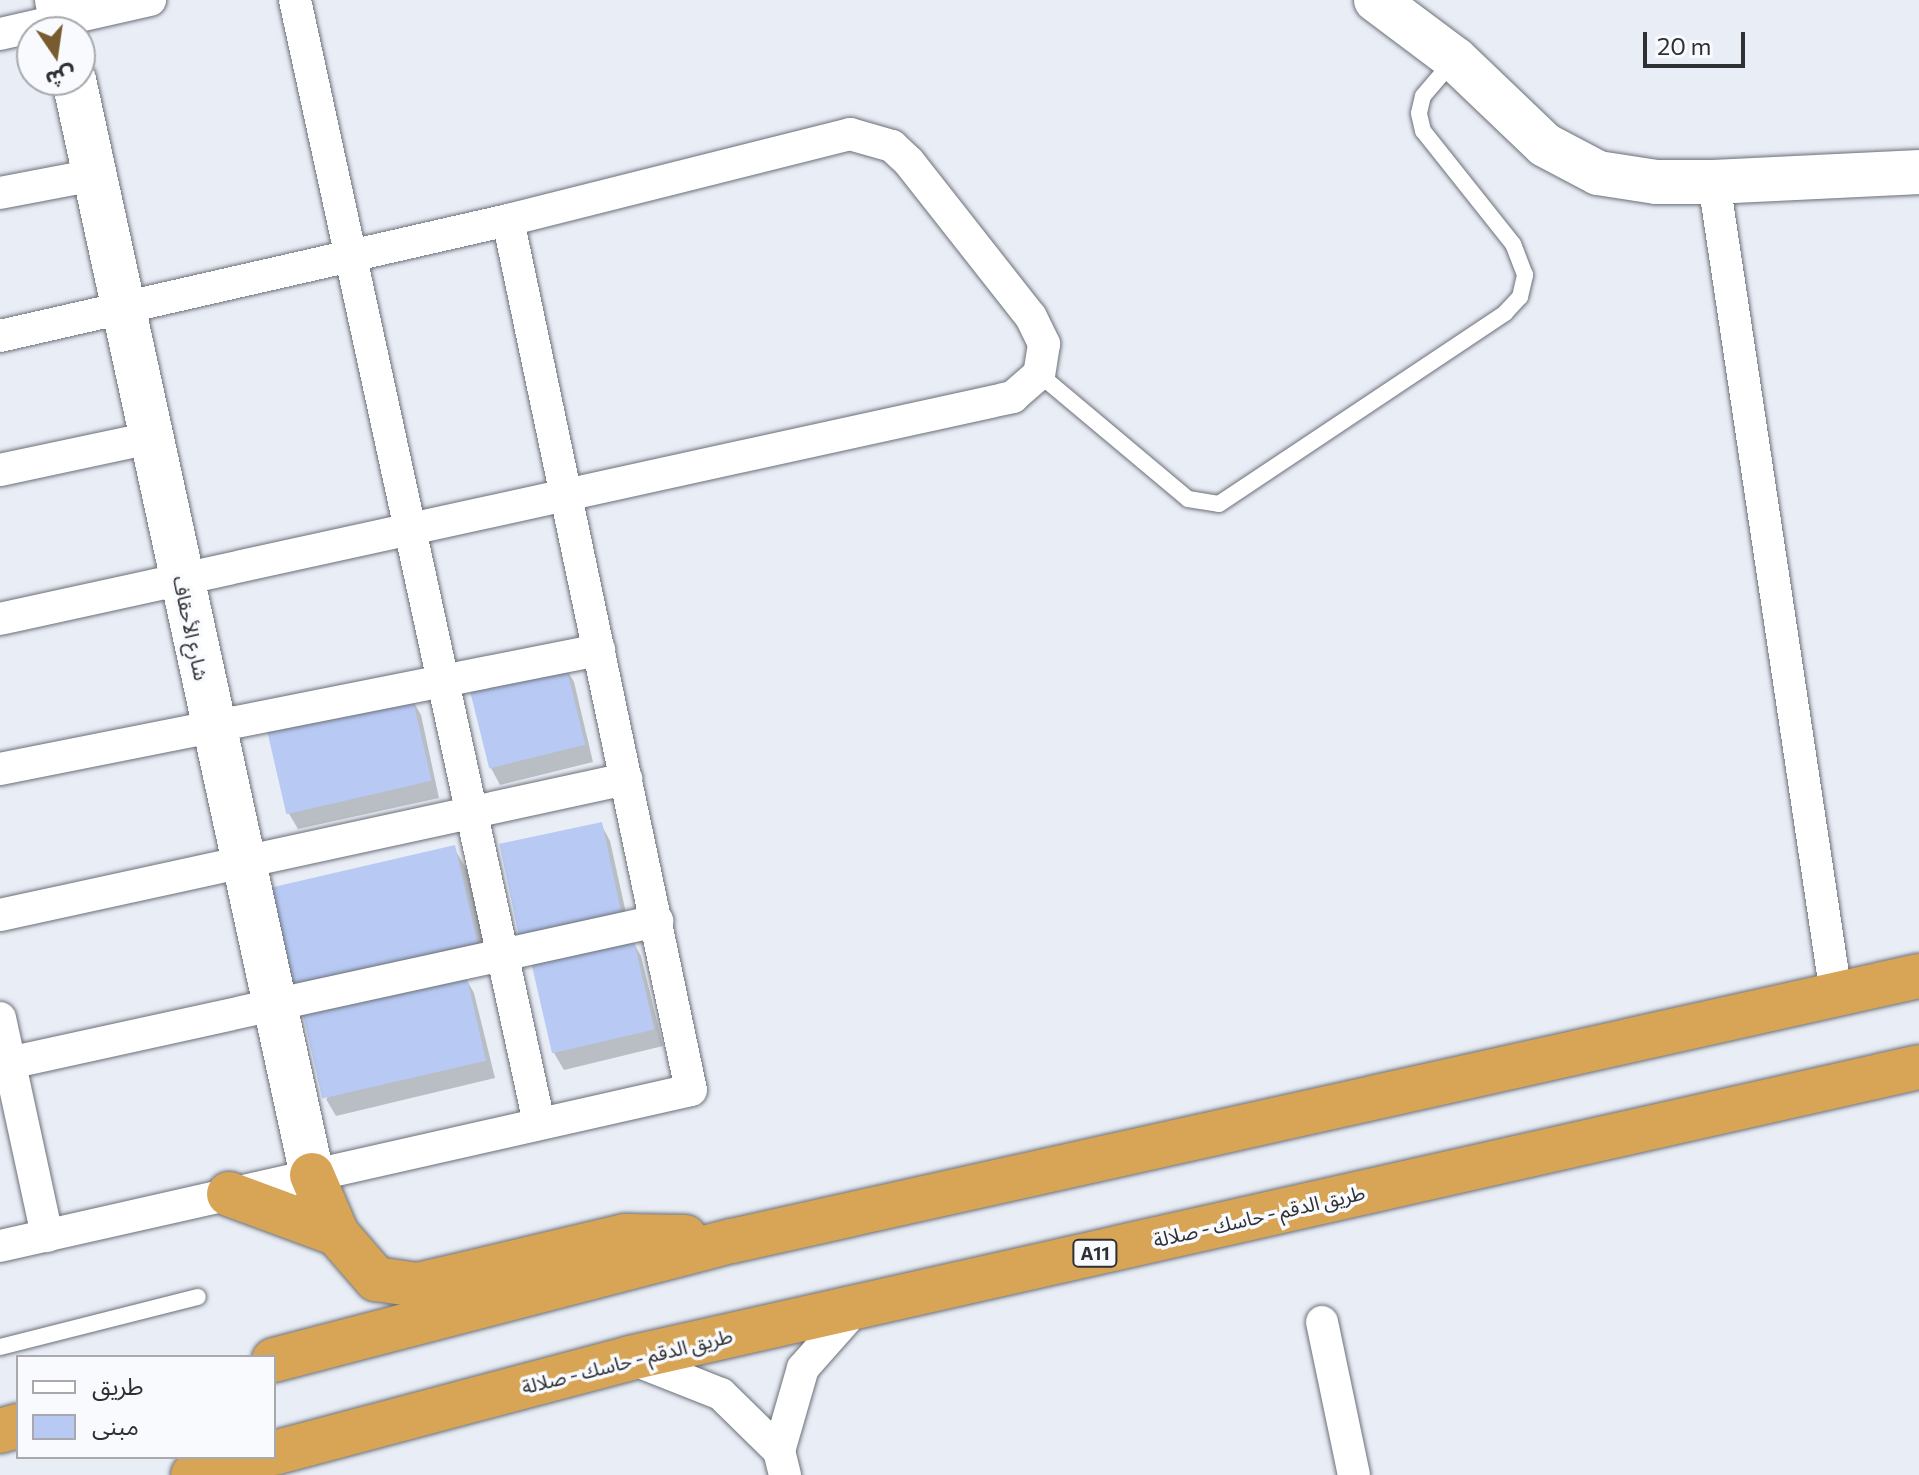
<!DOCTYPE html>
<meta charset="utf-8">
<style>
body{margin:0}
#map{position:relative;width:1919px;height:1475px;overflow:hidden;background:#e8edf6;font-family:Commissioner,"Noto Sans Arabic",sans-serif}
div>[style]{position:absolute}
.shadow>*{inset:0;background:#0003}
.building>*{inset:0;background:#b8caf4;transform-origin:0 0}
.roads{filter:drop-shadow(0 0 2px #6c7078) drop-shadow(0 0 2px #6c7078)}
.lane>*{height:16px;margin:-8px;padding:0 8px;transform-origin:8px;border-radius:8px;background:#fff}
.street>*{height:32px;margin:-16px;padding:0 16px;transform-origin:16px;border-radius:16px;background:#fff}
.secondary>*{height:44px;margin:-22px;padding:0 22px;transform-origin:22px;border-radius:22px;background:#fff}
.highway>*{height:44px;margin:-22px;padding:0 22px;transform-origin:22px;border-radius:22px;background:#d7a555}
span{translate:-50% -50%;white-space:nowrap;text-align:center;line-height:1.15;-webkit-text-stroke:7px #f8fafe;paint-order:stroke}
.shield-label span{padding:2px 6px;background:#f8fafe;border:2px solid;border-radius:6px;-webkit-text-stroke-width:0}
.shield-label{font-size:18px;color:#2e3033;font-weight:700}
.street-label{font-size:20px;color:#2e3033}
.legend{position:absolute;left:16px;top:1355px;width:260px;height:104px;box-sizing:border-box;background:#f8fafe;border:2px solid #a7a9ad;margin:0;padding:10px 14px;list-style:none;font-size:24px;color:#2e3033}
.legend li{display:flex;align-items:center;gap:16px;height:40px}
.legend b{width:40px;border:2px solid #a7a9ad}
.north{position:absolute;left:16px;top:16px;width:80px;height:80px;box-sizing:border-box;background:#f8fafe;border:2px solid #a7a9ad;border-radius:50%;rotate:167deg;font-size:22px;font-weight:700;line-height:32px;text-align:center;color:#2e3033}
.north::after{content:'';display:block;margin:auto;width:28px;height:36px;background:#785c2f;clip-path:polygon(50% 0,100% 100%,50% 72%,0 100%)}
.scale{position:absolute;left:1643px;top:32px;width:102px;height:36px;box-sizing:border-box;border:4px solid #2e3033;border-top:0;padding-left:10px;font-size:24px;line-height:28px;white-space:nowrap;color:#2e3033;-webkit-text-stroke:6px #f8fafe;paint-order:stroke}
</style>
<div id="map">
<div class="shadow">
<div style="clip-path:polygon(564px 665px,574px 682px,593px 762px,500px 785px,491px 768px)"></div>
<div style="clip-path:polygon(411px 698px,421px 715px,439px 798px,298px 829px,288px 812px)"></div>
<div style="clip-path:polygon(601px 824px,610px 841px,630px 931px,530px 952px)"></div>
<div style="clip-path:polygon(454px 848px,467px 870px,489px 964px,295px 1012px)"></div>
<div style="clip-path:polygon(632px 940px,641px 956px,663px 1046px,564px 1070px,554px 1053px)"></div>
<div style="clip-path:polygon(465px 977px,474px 993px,495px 1078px,336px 1116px,326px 1099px)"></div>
</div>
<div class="building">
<div style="left:565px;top:663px;width:84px;height:99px;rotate:76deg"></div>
<div style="left:412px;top:696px;width:87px;height:149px;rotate:77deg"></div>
<div style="left:602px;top:822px;width:94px;height:105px;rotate:78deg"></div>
<div style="left:455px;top:845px;width:100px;height:204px;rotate:77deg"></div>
<div style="left:633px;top:937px;width:95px;height:105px;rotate:77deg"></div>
<div style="left:466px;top:974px;width:89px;height:168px;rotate:77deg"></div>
</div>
<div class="roads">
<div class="lane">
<div style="left:1039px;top:374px;width:194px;rotate:40deg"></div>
<div style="left:1188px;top:499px;width:31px;rotate:9deg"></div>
<div style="left:1219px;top:504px;width:344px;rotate:-33.7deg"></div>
<div style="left:1505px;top:313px;width:22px;rotate:-47deg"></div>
<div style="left:1520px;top:297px;width:23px;rotate:-77deg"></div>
<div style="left:1525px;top:275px;width:33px;rotate:-111deg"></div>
<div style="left:1513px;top:244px;width:144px;rotate:-128.5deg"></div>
<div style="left:1423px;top:131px;width:18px;rotate:-103deg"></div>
<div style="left:1419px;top:113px;width:17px;rotate:-77deg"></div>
<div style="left:1423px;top:96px;width:46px;rotate:-49.4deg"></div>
<div style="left:0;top:1347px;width:204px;rotate:-14.2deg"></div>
</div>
<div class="street">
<div style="left:295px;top:0;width:1149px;rotate:77.74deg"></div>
<div style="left:0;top:34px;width:154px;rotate:-12.8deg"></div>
<div style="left:1714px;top:182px;width:821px;rotate:81.46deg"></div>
<div style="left:0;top:193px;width:96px;rotate:-10.8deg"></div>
<div style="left:0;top:336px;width:521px;rotate:-12.86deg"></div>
<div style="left:508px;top:220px;width:353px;rotate:-14.1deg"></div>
<div style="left:850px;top:134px;width:44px;rotate:15.9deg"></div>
<div style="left:892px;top:146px;width:23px;rotate:43deg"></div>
<div style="left:909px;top:162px;width:197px;rotate:51.8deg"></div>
<div style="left:1031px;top:317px;width:30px;rotate:64deg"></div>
<div style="left:1044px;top:344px;width:30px;rotate:99deg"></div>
<div style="left:1039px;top:374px;width:35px;rotate:139deg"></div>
<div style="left:1013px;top:397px;width:1037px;rotate:167.64deg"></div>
<div style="left:0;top:470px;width:153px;rotate:-12deg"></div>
<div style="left:0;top:769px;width:611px;rotate:-11.24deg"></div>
<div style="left:0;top:915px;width:641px;rotate:-12.26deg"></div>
<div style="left:0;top:1018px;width:223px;rotate:77.8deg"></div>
<div style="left:0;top:1065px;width:673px;rotate:-12.36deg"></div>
<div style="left:0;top:1246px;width:708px;rotate:-12.72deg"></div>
<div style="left:691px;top:1090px;width:889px;rotate:-101.88deg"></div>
<div style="left:1322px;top:1322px;width:156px;rotate:78.2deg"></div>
<div style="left:630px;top:1358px;width:98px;rotate:21.6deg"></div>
<div style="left:721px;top:1394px;width:81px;rotate:44.5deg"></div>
<div style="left:785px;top:1475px;width:25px;rotate:-104deg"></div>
<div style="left:779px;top:1451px;width:86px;rotate:-73.9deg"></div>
<div style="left:803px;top:1368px;width:81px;rotate:-48.5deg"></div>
</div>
<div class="secondary">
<div style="left:57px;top:0;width:33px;rotate:78deg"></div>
<div style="left:1376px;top:0;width:99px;rotate:36.8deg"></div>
<div style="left:1455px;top:59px;width:124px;rotate:43.7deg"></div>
<div style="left:1545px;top:145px;width:60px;rotate:27.8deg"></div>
<div style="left:1598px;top:173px;width:59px;rotate:8.8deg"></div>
<div style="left:1656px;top:182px;width:58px"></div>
<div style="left:1714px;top:182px;width:205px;rotate:-2.8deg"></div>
<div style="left:74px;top:80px;width:1121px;rotate:77.74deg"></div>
</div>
<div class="highway">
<div style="left:312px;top:1175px;width:64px;rotate:67deg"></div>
<div style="left:337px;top:1234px;width:60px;rotate:49.1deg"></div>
<div style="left:376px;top:1279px;width:42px;rotate:8.1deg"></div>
<div style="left:418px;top:1285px;width:214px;rotate:-13.3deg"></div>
<div style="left:626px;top:1236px;width:59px;rotate:1deg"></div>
<div style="left:229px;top:1194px;width:115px;rotate:20.3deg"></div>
<div style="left:274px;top:1360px;width:473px;rotate:-14.6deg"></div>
<div style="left:732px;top:1241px;width:1216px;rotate:-12.59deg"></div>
<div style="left:0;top:1431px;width:19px;rotate:-16deg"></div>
<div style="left:274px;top:1453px;width:368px;rotate:-14.9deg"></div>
<div style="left:630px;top:1358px;width:1321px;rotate:-12.72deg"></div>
<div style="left:193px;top:1475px;width:69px;rotate:-15deg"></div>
</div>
</div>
<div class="shield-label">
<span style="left:1095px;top:1253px">A11</span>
</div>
<div class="street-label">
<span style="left:191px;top:628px;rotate:78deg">شارع الأحقاف</span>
<span style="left:1259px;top:1216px;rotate:-13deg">طريق الدقم - حاسك - صلالة</span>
<span style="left:627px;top:1361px;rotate:-14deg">طريق الدقم - حاسك - صلالة</span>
</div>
<ul class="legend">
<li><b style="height:10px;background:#fff"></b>طريق</li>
<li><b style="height:22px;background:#b8caf4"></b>مبنى</li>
</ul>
<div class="north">ش</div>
<div class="scale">20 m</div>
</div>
